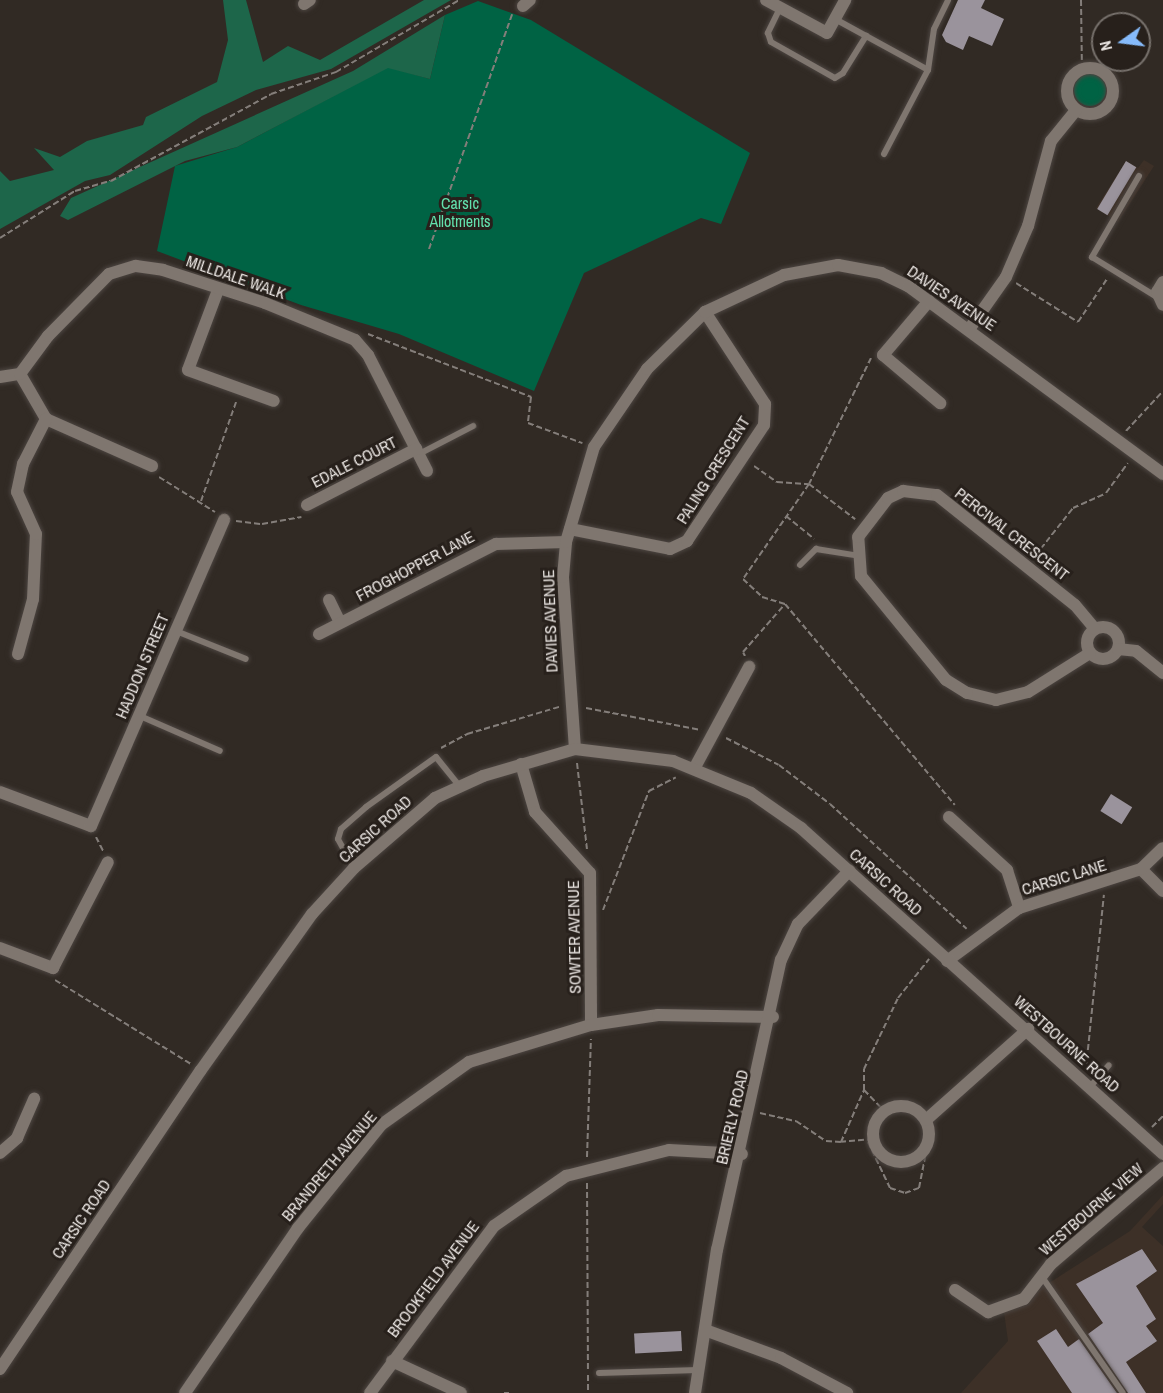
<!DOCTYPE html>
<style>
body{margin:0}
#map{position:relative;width:1163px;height:1393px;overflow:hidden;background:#312a24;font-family:"Archivo Narrow",sans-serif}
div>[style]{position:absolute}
.built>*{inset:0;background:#3d3027}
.green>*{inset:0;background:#006344}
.round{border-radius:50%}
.forest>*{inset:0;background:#1d664a}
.building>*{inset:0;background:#9a939c;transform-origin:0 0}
.path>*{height:2px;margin-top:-1px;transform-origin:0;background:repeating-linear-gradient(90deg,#847e7a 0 6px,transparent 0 9px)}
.roads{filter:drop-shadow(0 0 2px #4c4541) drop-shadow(0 0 2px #4c4541)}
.service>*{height:6px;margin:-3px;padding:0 3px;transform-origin:3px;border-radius:3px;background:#7f766f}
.minor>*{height:12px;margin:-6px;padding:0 6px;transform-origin:6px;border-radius:6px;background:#7f766f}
.minor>.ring{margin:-6px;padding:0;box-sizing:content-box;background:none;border:12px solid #7f766f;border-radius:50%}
span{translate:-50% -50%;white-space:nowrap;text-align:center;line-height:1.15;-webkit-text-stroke:6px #27201b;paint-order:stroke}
.park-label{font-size:16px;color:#62e1ad}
.street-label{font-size:16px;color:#ece7e4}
.north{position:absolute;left:1091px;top:12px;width:60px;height:60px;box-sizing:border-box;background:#27201b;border:2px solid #76706b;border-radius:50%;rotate:256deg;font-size:16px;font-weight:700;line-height:24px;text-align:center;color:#ece7e4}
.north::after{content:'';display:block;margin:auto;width:21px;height:27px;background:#86bbfb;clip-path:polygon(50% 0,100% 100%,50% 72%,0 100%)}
</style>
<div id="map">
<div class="built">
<div style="clip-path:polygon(1144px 160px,1154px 166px,1118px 222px,1096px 208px,1126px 161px,1138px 168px)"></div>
<div style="clip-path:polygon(1163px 1195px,1163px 1204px,1142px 1227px,1163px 1246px,1163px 1393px,961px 1393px,1008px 1341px,1004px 1312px,1130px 1231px)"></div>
</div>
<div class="green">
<div style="clip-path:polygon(478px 1px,531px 20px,750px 153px,721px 224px,701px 218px,584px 273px,534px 391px,399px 334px,301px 305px,157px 251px,175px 166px,237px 147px,388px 67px,430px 79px,445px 15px)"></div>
<div class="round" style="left:1074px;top:74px;width:32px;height:32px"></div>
</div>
<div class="forest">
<div style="clip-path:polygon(223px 0,246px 0,263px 62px,288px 46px,320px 60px,424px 0,451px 0,331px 69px,256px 90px,202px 116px,110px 175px,85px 181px,0 229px,0 171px,10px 181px,54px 170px,34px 148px,60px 157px,87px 141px,143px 125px,146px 117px,217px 82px,228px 40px)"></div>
<div style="clip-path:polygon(445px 15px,430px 79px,388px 68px,237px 147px,185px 161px,68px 220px,60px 216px,71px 198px,353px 71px)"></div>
</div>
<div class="building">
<div style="clip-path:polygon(958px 0,985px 0,981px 8px,1004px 19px,992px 46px,969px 36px,963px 50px,946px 42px,942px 35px)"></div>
<div style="left:1126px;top:161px;width:12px;height:56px;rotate:31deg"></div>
<div style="left:1111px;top:794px;width:25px;height:20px;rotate:32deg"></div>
<div style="clip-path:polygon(1142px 1249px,1157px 1271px,1136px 1286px,1156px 1319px,1146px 1326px,1157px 1341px,1126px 1362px,1146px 1393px,1128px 1393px,1088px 1334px,1103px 1323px,1076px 1284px)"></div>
<div style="clip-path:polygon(1056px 1329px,1068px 1347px,1079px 1339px,1117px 1393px,1072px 1393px,1037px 1341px)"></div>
<div style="left:681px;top:1331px;width:20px;height:47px;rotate:87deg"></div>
</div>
<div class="path">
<div style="left:1081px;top:0;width:70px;rotate:89.2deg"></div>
<div style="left:0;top:238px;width:89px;rotate:-32.1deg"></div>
<div style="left:75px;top:191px;width:37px;rotate:-16deg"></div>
<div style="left:111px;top:181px;width:182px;rotate:-28.5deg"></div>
<div style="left:271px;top:94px;width:69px;rotate:-18.7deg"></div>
<div style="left:336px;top:72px;width:143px;rotate:-30.3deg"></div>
<div style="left:429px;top:249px;width:249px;rotate:-70.5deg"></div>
<div style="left:1016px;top:283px;width:73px;rotate:32.2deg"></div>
<div style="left:1078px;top:322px;width:52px;rotate:-56deg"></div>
<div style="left:368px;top:334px;width:175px;rotate:21.1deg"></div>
<div style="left:531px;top:397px;width:26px;rotate:97deg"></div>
<div style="left:528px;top:423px;width:58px;rotate:20.3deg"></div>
<div style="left:871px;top:358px;width:140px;rotate:116.2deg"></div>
<div style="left:809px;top:484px;width:116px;rotate:124.8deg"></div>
<div style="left:743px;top:579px;width:26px;rotate:43deg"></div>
<div style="left:762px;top:597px;width:24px;rotate:17deg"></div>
<div style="left:785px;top:604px;width:263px;rotate:49.8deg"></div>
<div style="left:1126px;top:431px;width:54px;rotate:-47.2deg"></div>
<div style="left:754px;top:466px;width:28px;rotate:35deg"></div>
<div style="left:777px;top:482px;width:32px;rotate:4deg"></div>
<div style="left:809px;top:484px;width:58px;rotate:37.3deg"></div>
<div style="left:159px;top:477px;width:66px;rotate:32deg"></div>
<div style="left:201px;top:501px;width:105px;rotate:-70.5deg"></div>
<div style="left:786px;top:516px;width:36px;rotate:39deg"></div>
<div style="left:236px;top:521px;width:26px;rotate:7deg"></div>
<div style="left:262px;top:524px;width:40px;rotate:-10deg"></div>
<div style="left:1035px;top:556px;width:61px;rotate:-51.6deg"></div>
<div style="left:1073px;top:508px;width:36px;rotate:-24deg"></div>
<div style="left:1106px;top:493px;width:37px;rotate:-54deg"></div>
<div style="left:745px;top:656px;width:4px;rotate:-117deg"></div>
<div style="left:743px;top:652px;width:64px;rotate:-48.8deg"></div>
<div style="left:586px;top:708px;width:117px;rotate:10.8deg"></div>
<div style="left:726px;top:738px;width:59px;rotate:27deg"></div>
<div style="left:779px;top:765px;width:64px;rotate:37.4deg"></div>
<div style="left:830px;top:804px;width:185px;rotate:42.4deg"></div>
<div style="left:441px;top:748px;width:30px;rotate:-28deg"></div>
<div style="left:467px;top:734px;width:96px;rotate:-16.4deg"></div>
<div style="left:577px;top:763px;width:88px;rotate:83.4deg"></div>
<div style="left:96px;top:837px;width:16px;rotate:63deg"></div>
<div style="left:603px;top:910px;width:128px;rotate:-68.9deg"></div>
<div style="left:649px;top:791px;width:30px;rotate:-27deg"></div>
<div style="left:55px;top:980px;width:160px;rotate:31.7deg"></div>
<div style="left:1086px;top:1068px;width:174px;rotate:-84.1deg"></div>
<div style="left:864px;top:1090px;width:29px;rotate:46deg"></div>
<div style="left:760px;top:1113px;width:37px;rotate:13deg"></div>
<div style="left:796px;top:1121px;width:36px;rotate:34deg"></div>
<div style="left:826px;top:1141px;width:15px;rotate:4deg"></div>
<div style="left:1152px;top:1127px;width:16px;rotate:-45deg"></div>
<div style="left:873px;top:1139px;width:32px;rotate:175deg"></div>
<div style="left:841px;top:1142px;width:57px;rotate:-66.1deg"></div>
<div style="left:864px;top:1090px;width:21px;rotate:-90deg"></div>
<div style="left:864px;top:1069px;width:79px;rotate:-64.4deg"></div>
<div style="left:898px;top:998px;width:50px;rotate:-51.5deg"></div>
<div style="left:868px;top:1142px;width:51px;rotate:64.4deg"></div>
<div style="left:890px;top:1188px;width:16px;rotate:18deg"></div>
<div style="left:905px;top:1193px;width:15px;rotate:-20deg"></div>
<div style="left:919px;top:1188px;width:47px;rotate:-78.9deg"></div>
<div style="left:587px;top:1157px;width:118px;rotate:-88.1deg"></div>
<div style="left:587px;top:1183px;width:187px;rotate:89.7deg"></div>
<div style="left:588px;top:1375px;width:18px;rotate:90deg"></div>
<div style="left:504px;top:1393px;width:5px"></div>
</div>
<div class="roads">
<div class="service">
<div style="left:780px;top:8px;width:28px;rotate:116deg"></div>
<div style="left:768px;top:33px;width:9px;rotate:72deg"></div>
<div style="left:771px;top:42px;width:73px;rotate:29.4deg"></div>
<div style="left:835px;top:78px;width:9px;rotate:-32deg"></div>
<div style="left:843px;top:73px;width:44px;rotate:-58.1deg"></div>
<div style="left:835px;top:19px;width:106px;rotate:28.7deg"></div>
<div style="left:928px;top:70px;width:41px;rotate:-81.7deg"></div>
<div style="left:934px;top:29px;width:32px;rotate:-64deg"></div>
<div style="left:884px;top:154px;width:95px;rotate:-62.4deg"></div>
<div style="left:1139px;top:176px;width:94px;rotate:120.1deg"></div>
<div style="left:1092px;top:257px;width:76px;rotate:31.6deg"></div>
<div style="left:419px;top:454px;width:61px;rotate:-27.4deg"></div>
<div style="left:800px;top:565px;width:23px;rotate:-45deg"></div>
<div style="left:816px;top:549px;width:39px;rotate:9deg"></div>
<div style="left:176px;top:631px;width:75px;rotate:21.8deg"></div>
<div style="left:140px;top:716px;width:87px;rotate:23.6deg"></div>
<div style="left:354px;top:868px;width:33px;rotate:-119deg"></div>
<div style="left:338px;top:839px;width:10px;rotate:-73deg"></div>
<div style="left:341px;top:829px;width:33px;rotate:-41deg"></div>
<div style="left:366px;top:807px;width:86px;rotate:-35.5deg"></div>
<div style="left:436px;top:757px;width:38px;rotate:51deg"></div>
<div style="left:1089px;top:1088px;width:30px;rotate:-49deg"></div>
<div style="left:1042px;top:1277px;width:141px;rotate:55.1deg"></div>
<div style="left:599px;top:1373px;width:99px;rotate:-1.7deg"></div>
</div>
<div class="minor">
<div style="left:766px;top:0;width:69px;rotate:28.4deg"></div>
<div style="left:827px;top:33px;width:38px;rotate:-61deg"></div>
<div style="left:304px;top:4px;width:7px;rotate:-34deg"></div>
<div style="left:523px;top:6px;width:9px;rotate:-41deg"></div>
<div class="ring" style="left:1067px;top:68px;width:34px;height:34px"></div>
<div style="left:1163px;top:282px;width:12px;rotate:121deg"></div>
<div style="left:1157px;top:292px;width:14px;rotate:65deg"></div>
<div style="left:218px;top:290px;width:85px;rotate:110.6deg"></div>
<div style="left:188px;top:370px;width:91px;rotate:19.8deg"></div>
<div style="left:929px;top:301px;width:71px;rotate:130.4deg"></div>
<div style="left:883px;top:355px;width:75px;rotate:40.1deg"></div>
<div style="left:970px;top:328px;width:62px;rotate:-54.8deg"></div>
<div style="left:1006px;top:277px;width:56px;rotate:-66.7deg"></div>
<div style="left:1028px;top:226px;width:88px;rotate:-74.9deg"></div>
<div style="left:1051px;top:141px;width:40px;rotate:-51deg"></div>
<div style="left:20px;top:374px;width:52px;rotate:60deg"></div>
<div style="left:46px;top:419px;width:116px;rotate:23.9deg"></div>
<div style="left:0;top:377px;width:20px;rotate:-9deg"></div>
<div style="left:20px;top:374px;width:47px;rotate:-53.6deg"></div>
<div style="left:48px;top:336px;width:87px;rotate:-45.5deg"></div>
<div style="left:109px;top:274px;width:28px;rotate:-17deg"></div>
<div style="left:136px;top:266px;width:27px;rotate:8deg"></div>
<div style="left:163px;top:270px;width:107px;rotate:17.9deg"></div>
<div style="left:265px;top:303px;width:97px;rotate:22.3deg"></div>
<div style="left:355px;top:340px;width:20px;rotate:49deg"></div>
<div style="left:368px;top:355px;width:130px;rotate:63deg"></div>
<div style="left:307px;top:505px;width:123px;rotate:-27.2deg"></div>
<div style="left:570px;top:529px;width:102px;rotate:11.3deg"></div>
<div style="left:670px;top:549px;width:19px;rotate:-25deg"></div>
<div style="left:687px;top:541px;width:139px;rotate:-56.4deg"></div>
<div style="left:764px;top:425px;width:21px;rotate:-87deg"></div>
<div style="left:765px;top:404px;width:110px;rotate:-123.1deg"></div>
<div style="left:329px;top:600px;width:25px;rotate:64deg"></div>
<div class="ring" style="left:1087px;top:627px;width:20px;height:20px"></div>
<div style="left:319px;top:634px;width:199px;rotate:-27deg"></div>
<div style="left:496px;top:544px;width:70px;rotate:-1.6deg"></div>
<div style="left:1118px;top:649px;width:18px;rotate:6deg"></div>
<div style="left:1136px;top:651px;width:35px;rotate:39deg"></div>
<div style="left:1090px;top:653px;width:73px;rotate:147.8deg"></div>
<div style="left:1028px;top:692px;width:33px;rotate:166deg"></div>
<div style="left:996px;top:700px;width:30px;rotate:-166deg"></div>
<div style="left:967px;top:693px;width:25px;rotate:-148deg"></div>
<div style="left:946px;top:680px;width:134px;rotate:-129.3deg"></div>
<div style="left:861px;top:576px;width:39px;rotate:-94deg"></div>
<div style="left:858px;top:537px;width:49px;rotate:-52.4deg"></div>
<div style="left:888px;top:498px;width:17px;rotate:-25deg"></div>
<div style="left:903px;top:491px;width:34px;rotate:7deg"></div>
<div style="left:937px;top:495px;width:176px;rotate:38.6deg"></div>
<div style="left:1075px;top:605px;width:31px;rotate:50deg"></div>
<div style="left:18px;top:654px;width:57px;rotate:-74.7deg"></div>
<div style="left:33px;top:599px;width:65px;rotate:-87.4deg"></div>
<div style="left:36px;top:534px;width:46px;rotate:-114.3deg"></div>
<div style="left:17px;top:492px;width:29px;rotate:-78deg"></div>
<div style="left:23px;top:464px;width:51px;rotate:-62.9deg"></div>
<div style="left:575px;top:749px;width:172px;rotate:-94deg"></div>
<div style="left:563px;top:577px;width:35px;rotate:-85deg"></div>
<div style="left:566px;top:542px;width:99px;rotate:-73.6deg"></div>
<div style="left:594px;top:447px;width:94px;rotate:-55.8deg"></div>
<div style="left:647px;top:369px;width:81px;rotate:-44.5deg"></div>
<div style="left:705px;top:312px;width:87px;rotate:-25.1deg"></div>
<div style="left:784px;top:275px;width:55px;rotate:-10.5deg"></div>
<div style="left:838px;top:265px;width:44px;rotate:10.5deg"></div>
<div style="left:881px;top:273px;width:30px;rotate:26deg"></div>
<div style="left:908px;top:286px;width:317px;rotate:36.4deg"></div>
<div style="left:521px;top:764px;width:50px;rotate:73.7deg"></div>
<div style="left:535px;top:812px;width:82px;rotate:48deg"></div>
<div style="left:590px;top:873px;width:152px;rotate:89.6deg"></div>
<div style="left:695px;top:767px;width:114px;rotate:-61.6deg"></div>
<div style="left:0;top:792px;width:97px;rotate:20.5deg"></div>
<div style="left:91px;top:826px;width:334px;rotate:-66.5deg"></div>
<div style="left:949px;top:817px;width:79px;rotate:42.4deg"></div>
<div style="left:1007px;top:870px;width:40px;rotate:72deg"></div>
<div style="left:1141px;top:869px;width:31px;rotate:45deg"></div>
<div style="left:0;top:948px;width:57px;rotate:20.7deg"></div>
<div style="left:53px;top:968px;width:119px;rotate:-62.6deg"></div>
<div style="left:947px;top:961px;width:89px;rotate:-36.4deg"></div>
<div style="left:1019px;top:908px;width:128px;rotate:-17.7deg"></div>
<div style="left:1141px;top:869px;width:30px;rotate:-44deg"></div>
<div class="ring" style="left:873px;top:1106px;width:44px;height:44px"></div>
<div style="left:926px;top:1120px;width:137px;rotate:-41.7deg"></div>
<div style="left:0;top:1153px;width:23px;rotate:-41deg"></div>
<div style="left:17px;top:1138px;width:43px;rotate:-66.4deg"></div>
<div style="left:955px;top:1290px;width:40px;rotate:34deg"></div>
<div style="left:988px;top:1312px;width:38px;rotate:-20deg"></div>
<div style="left:1024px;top:1299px;width:44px;rotate:-52.4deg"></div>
<div style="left:1051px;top:1264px;width:148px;rotate:-40.6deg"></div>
<div style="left:705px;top:1330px;width:81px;rotate:20.2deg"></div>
<div style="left:781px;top:1358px;width:75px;rotate:27.9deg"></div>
<div style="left:392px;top:1361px;width:76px;rotate:24.9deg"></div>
<div style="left:0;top:1369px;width:360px;rotate:-56.1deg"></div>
<div style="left:201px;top:1070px;width:191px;rotate:-54.6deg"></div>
<div style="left:312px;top:914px;width:62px;rotate:-47.6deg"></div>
<div style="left:354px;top:868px;width:107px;rotate:-40.8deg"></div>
<div style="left:435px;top:798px;width:53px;rotate:-24.6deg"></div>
<div style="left:483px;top:776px;width:96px;rotate:-16.4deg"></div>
<div style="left:575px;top:749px;width:99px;rotate:7deg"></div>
<div style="left:673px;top:761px;width:84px;rotate:22.3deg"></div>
<div style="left:751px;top:793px;width:61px;rotate:35deg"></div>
<div style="left:801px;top:828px;width:487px;rotate:42deg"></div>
<div style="left:185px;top:1393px;width:200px;rotate:-55.6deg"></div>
<div style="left:298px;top:1228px;width:132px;rotate:-51.1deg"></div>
<div style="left:381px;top:1125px;width:108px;rotate:-35.6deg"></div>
<div style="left:469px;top:1062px;width:127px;rotate:-16.9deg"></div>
<div style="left:591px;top:1025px;width:68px;rotate:-8.5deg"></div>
<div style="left:658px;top:1015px;width:115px;rotate:1deg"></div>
<div style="left:370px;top:1393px;width:208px;rotate:-53.4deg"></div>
<div style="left:494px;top:1226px;width:88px;rotate:-34.8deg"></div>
<div style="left:566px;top:1176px;width:106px;rotate:-14.2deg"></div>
<div style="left:669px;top:1150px;width:73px;rotate:3.1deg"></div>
<div style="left:695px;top:1393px;width:145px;rotate:-81.3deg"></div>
<div style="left:717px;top:1250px;width:297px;rotate:-77.6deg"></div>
<div style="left:781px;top:960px;width:40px;rotate:-65deg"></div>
<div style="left:798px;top:924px;width:74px;rotate:-46.1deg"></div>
</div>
</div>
<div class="park-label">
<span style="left:460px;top:212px">Carsic<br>Allotments</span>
</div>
<div class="street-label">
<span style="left:236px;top:277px;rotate:19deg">MILLDALE WALK</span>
<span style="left:952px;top:298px;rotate:34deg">DAVIES AVENUE</span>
<span style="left:354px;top:462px;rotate:-27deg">EDALE COURT</span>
<span style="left:713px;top:470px;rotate:-58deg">PALING CRESCENT</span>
<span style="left:1012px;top:534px;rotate:38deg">PERCIVAL CRESCENT</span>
<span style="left:415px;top:566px;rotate:-28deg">FROGHOPPER LANE</span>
<span style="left:550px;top:621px;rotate:-92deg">DAVIES AVENUE</span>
<span style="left:142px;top:666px;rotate:-67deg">HADDON STREET</span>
<span style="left:375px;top:829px;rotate:-42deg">CARSIC ROAD</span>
<span style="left:1064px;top:877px;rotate:-17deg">CARSIC LANE</span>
<span style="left:886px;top:882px;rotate:42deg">CARSIC ROAD</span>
<span style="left:574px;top:937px;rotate:-91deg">SOWTER AVENUE</span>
<span style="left:1067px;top:1044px;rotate:42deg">WESTBOURNE ROAD</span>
<span style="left:732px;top:1117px;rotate:-77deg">BRIERLY ROAD</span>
<span style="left:329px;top:1166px;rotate:-50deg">BRANDRETH AVENUE</span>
<span style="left:1091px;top:1209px;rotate:-41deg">WESTBOURNE VIEW</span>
<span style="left:81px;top:1219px;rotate:-56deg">CARSIC ROAD</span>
<span style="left:433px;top:1279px;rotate:-53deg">BROOKFIELD AVENUE</span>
</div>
<div class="north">N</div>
</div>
